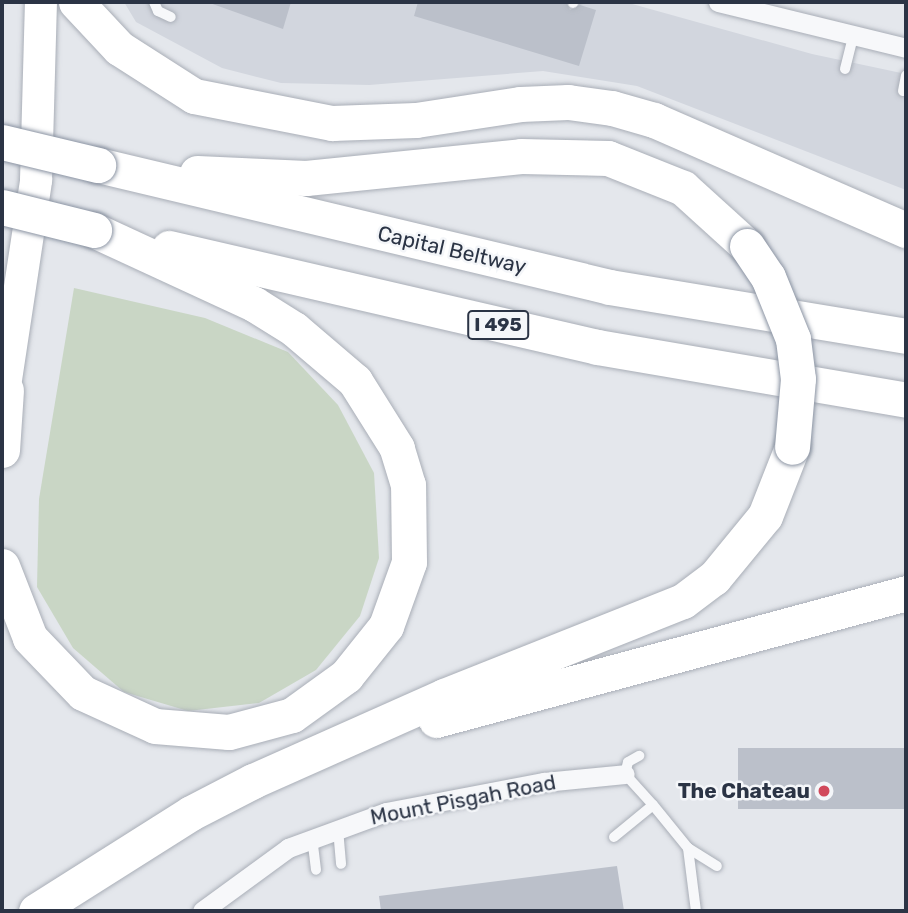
<!DOCTYPE html>
<style>
body{margin:0}
#map{position:relative;width:908px;height:913px;overflow:hidden;background:#e4e7ec;font-family:Rubik,sans-serif}
div>[style]{position:absolute}
.built>*{inset:0;background:#d2d6de}
.green>*{inset:0;background:#c9d6c5}
.building>*{inset:0;background:#bbc0ca;transform-origin:0 0}
.roads{filter:drop-shadow(0 0 2px #a9aeb7) drop-shadow(0 0 2px #a9aeb7)}
.lane>*{height:10px;margin:-5px;padding:0 5px;transform-origin:5px;border-radius:5px;background:#f7f8fa}
.street>*{height:19px;margin:-9.5px;padding:0 9.5px;transform-origin:9.5px;border-radius:9.5px;background:#f7f8fa}
.primary>*{height:32px;margin:-16px;padding:0 16px;transform-origin:16px;border-radius:16px;background:#fff}
.highway>*{height:35px;margin:-17.5px;padding:0 17.5px;transform-origin:17.5px;border-radius:17.5px;background:#fff}
.bridges{filter:drop-shadow(0 0 2px #8b94a3) drop-shadow(0 0 2px #8b94a3)}
.highway-bridge>*{height:35px;margin:-17.5px;padding:0 17.5px;transform-origin:17.5px;border-radius:17.5px;background:#fff}
.dots>*{width:19px;height:19px;translate:-50% -50%;box-sizing:border-box;border:4px solid #f4f6f9;border-radius:50%}
span{translate:-50% -50%;white-space:nowrap;text-align:center;line-height:1.15;-webkit-text-stroke:5px #f4f6f9;paint-order:stroke}
.shield-label span{padding:2px 5px;background:#f4f6f9;border:2px solid;border-radius:5px;-webkit-text-stroke-width:0}
.shield-label{font-size:19px;color:#2b3445;font-weight:700}
.street-label{font-size:21px;color:#2b3445}
.poi-label{font-size:21px;color:#2b3445;font-weight:700}
.right{translate:-100% -50%;text-align:right}
.frame{position:absolute;inset:0;border:4px solid #2b3445;pointer-events:none}
</style>
<div id="map">
<div class="built">
<div style="clip-path:polygon(124px 2px,625px 2px,812px 54px,906px 74px,906px 190px,637px 86px,543px 71px,369px 85px,281px 83px,222px 68px,136px 22px)"></div>
</div>
<div class="green">
<div style="clip-path:polygon(74px 288px,205px 318px,288px 352px,338px 405px,374px 473px,379px 558px,360px 616px,316px 670px,259px 703px,188px 711px,124px 692px,73px 648px,37px 587px,39px 499px)"></div>
</div>
<div class="building">
<div style="clip-path:polygon(207px 2px,291px 2px,283px 29px)"></div>
<div style="clip-path:polygon(418px 2px,566px 2px,570px 10px,580px 5px,596px 10px,579px 66px,414px 16px)"></div>
<div style="left:906px;top:748px;width:61px;height:168px;rotate:90deg"></div>
<div style="clip-path:polygon(617px 866px,624px 911px,381px 911px,379px 896px)"></div>
</div>
<div class="roads">
<div class="lane">
<div style="left:154px;top:2px;width:10px;rotate:66deg"></div>
<div style="left:158px;top:11px;width:14px;rotate:25deg"></div>
<div style="left:573px;top:3px;width:1px;rotate:-45deg"></div>
<div style="left:845px;top:69px;width:34px;rotate:-76deg"></div>
<div style="left:903px;top:91px;width:16px;rotate:-79deg"></div>
<div style="left:653px;top:805px;width:55px;rotate:50.9deg"></div>
<div style="left:688px;top:848px;width:34px;rotate:32deg"></div>
<div style="left:338px;top:829px;width:35px;rotate:85deg"></div>
<div style="left:312px;top:837px;width:33px;rotate:83deg"></div>
<div style="left:614px;top:837px;width:50px;rotate:-39.4deg"></div>
<div style="left:653px;top:805px;width:42px;rotate:-132.1deg"></div>
<div style="left:625px;top:774px;width:12px;rotate:-76deg"></div>
<div style="left:628px;top:762px;width:13px;rotate:-29deg"></div>
<div style="left:688px;top:848px;width:64px;rotate:82.8deg"></div>
</div>
<div class="street">
<div style="left:718px;top:2px;width:194px;rotate:13.7deg"></div>
<div style="left:202px;top:911px;width:107px;rotate:-36.2deg"></div>
<div style="left:288px;top:848px;width:104px;rotate:-20.2deg"></div>
<div style="left:386px;top:812px;width:161px;rotate:-10.8deg"></div>
<div style="left:544px;top:782px;width:81px;rotate:-5.6deg"></div>
</div>
<div class="primary">
<div style="left:2px;top:406px;width:229px;rotate:-81.4deg"></div>
<div style="left:36px;top:180px;width:178px;rotate:-88.4deg"></div>
</div>
<div class="highway">
<div style="left:76px;top:2px;width:63px;rotate:46.9deg"></div>
<div style="left:119px;top:48px;width:89px;rotate:32.6deg"></div>
<div style="left:194px;top:96px;width:141px;rotate:11.1deg"></div>
<div style="left:332px;top:123px;width:84px;rotate:-2deg"></div>
<div style="left:416px;top:120px;width:105px;rotate:-8.7deg"></div>
<div style="left:520px;top:104px;width:48px;rotate:-2.4deg"></div>
<div style="left:568px;top:102px;width:44px;rotate:7.8deg"></div>
<div style="left:612px;top:108px;width:44px;rotate:15.9deg"></div>
<div style="left:654px;top:120px;width:275px;rotate:23.6deg"></div>
<div style="left:98px;top:165px;width:526px;rotate:13.4deg"></div>
<div style="left:610px;top:287px;width:300px;rotate:9.4deg"></div>
<div style="left:197px;top:173px;width:109px;rotate:2.6deg"></div>
<div style="left:306px;top:178px;width:216px;rotate:-5.8deg"></div>
<div style="left:521px;top:156px;width:87px;rotate:1.3deg"></div>
<div style="left:608px;top:158px;width:81px;rotate:21.8deg"></div>
<div style="left:683px;top:188px;width:86px;rotate:42.2deg"></div>
<div style="left:169px;top:248px;width:439px;rotate:13deg"></div>
<div style="left:597px;top:347px;width:314px;rotate:9.7deg"></div>
<div style="left:2px;top:450px;width:60px;rotate:-86.2deg"></div>
<div style="left:2px;top:566px;width:77px;rotate:68.7deg"></div>
<div style="left:30px;top:638px;width:76px;rotate:46.1deg"></div>
<div style="left:83px;top:693px;width:79px;rotate:24.6deg"></div>
<div style="left:155px;top:726px;width:74px;rotate:4.6deg"></div>
<div style="left:229px;top:732px;width:65px;rotate:-15.1deg"></div>
<div style="left:292px;top:715px;width:67px;rotate:-35.8deg"></div>
<div style="left:346px;top:676px;width:64px;rotate:-51.3deg"></div>
<div style="left:386px;top:626px;width:68px;rotate:-70.2deg"></div>
<div style="left:409px;top:562px;width:77px;rotate:-90.7deg"></div>
<div style="left:408px;top:485px;width:39px;rotate:-107deg"></div>
<div style="left:397px;top:448px;width:79px;rotate:-122.1deg"></div>
<div style="left:355px;top:381px;width:80px;rotate:-139.6deg"></div>
<div style="left:294px;top:329px;width:47px;rotate:-148deg"></div>
<div style="left:254px;top:304px;width:176px;rotate:-155.2deg"></div>
<div style="left:436px;top:720px;width:487px;rotate:-15.1deg"></div>
<div style="left:36px;top:911px;width:183px;rotate:-32.3deg"></div>
<div style="left:191px;top:813px;width:70px;rotate:-27.3deg"></div>
<div style="left:253px;top:781px;width:209px;rotate:-24deg"></div>
<div style="left:444px;top:696px;width:257px;rotate:-21.7deg"></div>
<div style="left:683px;top:601px;width:39px;rotate:-37deg"></div>
<div style="left:714px;top:578px;width:80px;rotate:-50.6deg"></div>
<div style="left:765px;top:516px;width:74px;rotate:-68.6deg"></div>
</div>
</div>
<div class="bridges">
<div class="highway-bridge">
<div style="left:2px;top:142px;width:99px;rotate:13.5deg"></div>
<div style="left:2px;top:207px;width:95px;rotate:14deg"></div>
<div style="left:747px;top:246px;width:37px;rotate:56deg"></div>
<div style="left:768px;top:277px;width:67px;rotate:68deg"></div>
<div style="left:793px;top:339px;width:40px;rotate:82.9deg"></div>
<div style="left:798px;top:379px;width:68px;rotate:95deg"></div>
</div>
</div>
<div class="dots">
<div style="left:824px;top:791px;background:#d1495b"></div>
</div>
<div class="shield-label">
<span style="left:498px;top:325px">I 495</span>
</div>
<div class="street-label">
<span style="left:452px;top:250px;rotate:13deg">Capital Beltway</span>
<span style="left:463px;top:800px;rotate:-11deg">Mount Pisgah Road</span>
</div>
<div class="poi-label">
<span class="right" style="left:810px;top:791px">The Chateau</span>
</div>
<div class="frame"></div>
</div>
